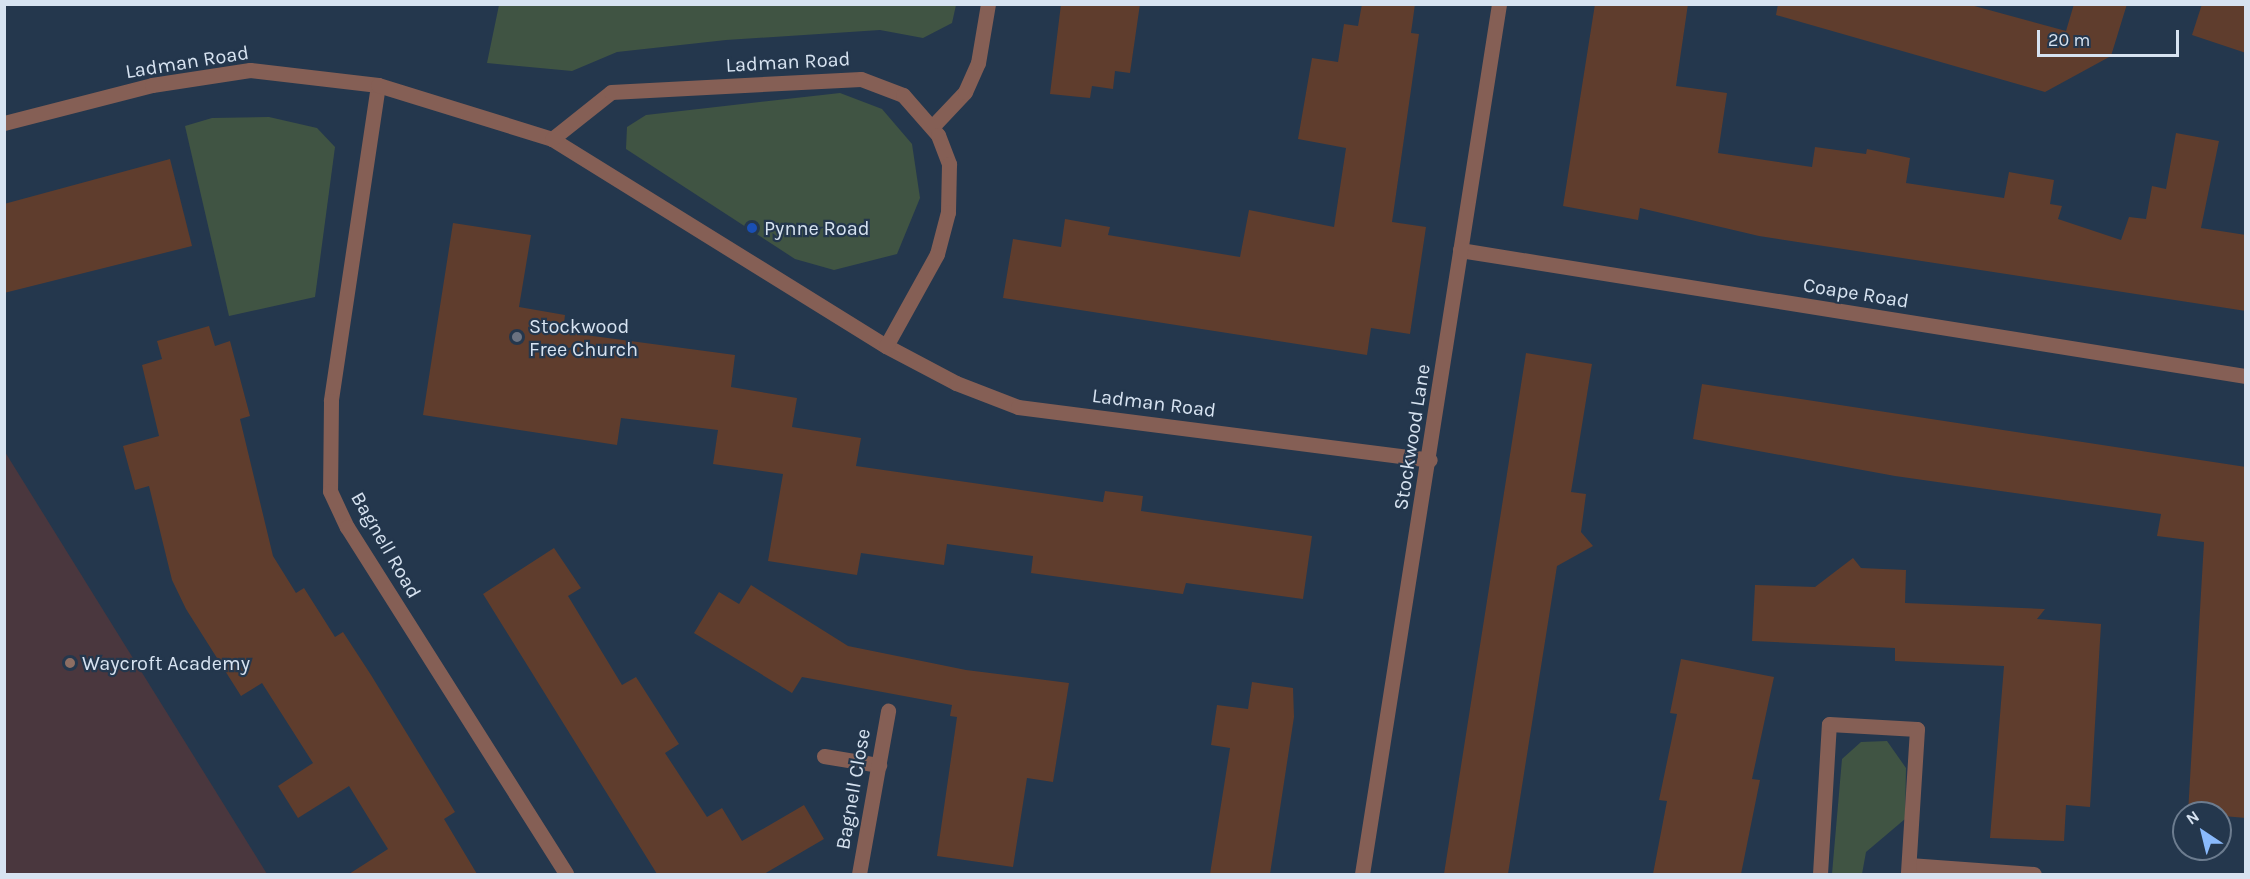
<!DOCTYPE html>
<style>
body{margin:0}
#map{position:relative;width:2250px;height:879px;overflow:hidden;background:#24374d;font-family:Karla,sans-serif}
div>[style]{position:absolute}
.education>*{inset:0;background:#4a373e}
.green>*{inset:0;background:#405443}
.building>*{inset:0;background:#5f3d2d}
.minor>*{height:15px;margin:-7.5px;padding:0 7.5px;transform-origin:7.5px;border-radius:7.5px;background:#855f55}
.dots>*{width:16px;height:16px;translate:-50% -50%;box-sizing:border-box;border:3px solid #24374d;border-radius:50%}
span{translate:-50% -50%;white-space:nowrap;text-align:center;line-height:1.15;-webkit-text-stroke:4.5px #24374d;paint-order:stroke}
.street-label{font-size:20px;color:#d7e3f1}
.poi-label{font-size:20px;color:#d7e3f1}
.left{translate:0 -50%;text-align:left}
.frame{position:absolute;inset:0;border:6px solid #d7e3f1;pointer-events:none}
.north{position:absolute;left:2172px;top:801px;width:60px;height:60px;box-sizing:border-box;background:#24374d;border:2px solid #6c7c8f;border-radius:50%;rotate:325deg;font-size:16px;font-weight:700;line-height:24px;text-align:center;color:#d7e3f1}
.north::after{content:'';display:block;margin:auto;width:21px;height:27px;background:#8abafc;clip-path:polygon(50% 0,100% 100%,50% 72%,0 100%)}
.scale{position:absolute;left:2037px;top:30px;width:142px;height:27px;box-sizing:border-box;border:3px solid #d7e3f1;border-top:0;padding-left:8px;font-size:18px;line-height:21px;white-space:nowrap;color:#d7e3f1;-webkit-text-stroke:4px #24374d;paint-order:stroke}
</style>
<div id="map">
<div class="education">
<div style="clip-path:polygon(5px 452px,267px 874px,5px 874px)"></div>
</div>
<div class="green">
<div style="clip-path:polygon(499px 5px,499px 4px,956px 5px,952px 23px,923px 38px,880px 30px,726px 40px,617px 52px,572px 71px,487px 63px)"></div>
<div style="clip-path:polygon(840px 93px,882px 109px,912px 144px,920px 198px,897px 254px,834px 270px,795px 259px,626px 149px,627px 127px,646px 115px)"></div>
<div style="clip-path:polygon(269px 117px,317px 128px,335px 147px,315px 297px,229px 316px,185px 126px,212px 118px)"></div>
<div style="clip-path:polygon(1887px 741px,1906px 768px,1905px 819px,1866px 852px,1862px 874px,1832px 874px,1842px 759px,1861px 742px)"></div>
</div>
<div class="building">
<div style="clip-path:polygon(1061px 4px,1140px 4px,1130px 73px,1115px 71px,1113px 89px,1092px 86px,1090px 98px,1050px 94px)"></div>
<div style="clip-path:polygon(1362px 4px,1415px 4px,1411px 33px,1419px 34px,1392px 222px,1426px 227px,1410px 334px,1371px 328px,1367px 355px,1003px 298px,1013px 239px,1061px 247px,1065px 219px,1110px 227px,1108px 235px,1240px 257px,1249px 210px,1334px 227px,1346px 148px,1298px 139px,1312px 58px,1338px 62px,1344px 24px,1358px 26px)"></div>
<div style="clip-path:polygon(1595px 4px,1688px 4px,1676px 86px,1727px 93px,1718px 153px,1812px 167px,1815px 147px,1866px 154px,1867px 149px,1910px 158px,1906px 183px,2004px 198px,2009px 172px,2054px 180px,2050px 204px,2062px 206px,2058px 219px,2121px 240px,2129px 217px,2146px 219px,2152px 186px,2166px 189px,2176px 133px,2219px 141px,2201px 228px,2246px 235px,2246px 311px,1759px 236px,1640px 208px,1638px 220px,1563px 206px)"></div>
<div style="clip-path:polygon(1778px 4px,1967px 4px,2066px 31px,2074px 4px,2127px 4px,2111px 56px,2045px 92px,1776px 15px)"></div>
<div style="clip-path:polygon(2202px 4px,2246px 4px,2246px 53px,2192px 35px)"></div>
<div style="clip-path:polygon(170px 159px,192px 246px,4px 293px,4px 204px)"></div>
<div style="clip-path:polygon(453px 223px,531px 235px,519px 307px,565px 315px,563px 332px,735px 355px,731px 387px,797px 398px,792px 427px,861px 438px,856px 466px,1103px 502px,1105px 491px,1143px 496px,1141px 511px,1312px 536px,1303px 599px,1186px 583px,1183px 594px,1031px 573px,1033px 556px,947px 544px,944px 565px,861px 553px,857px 575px,768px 561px,783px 474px,713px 464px,718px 430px,621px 418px,617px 445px,423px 415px)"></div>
<div style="clip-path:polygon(209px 326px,215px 346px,230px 341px,250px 416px,240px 419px,273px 556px,296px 593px,304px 588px,335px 637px,343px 632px,371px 675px,455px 812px,444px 819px,477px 874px,349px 874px,388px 849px,368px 817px,349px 786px,298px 818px,278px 786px,313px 763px,262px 683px,241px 696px,186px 609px,172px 580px,149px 486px,135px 490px,123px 446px,159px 436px,142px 365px,162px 359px,157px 341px)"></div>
<div style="clip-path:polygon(1526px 353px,1592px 364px,1571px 492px,1586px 494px,1581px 532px,1593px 546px,1557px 566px,1508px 874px,1444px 874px)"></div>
<div style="clip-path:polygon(1702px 384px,2246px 467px,2246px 818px,2188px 813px,2204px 542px,2157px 536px,2161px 514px,1895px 476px,1693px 439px)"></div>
<div style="clip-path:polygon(554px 548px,581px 588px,568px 596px,622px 685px,636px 677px,679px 744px,665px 753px,707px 817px,722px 808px,742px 841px,804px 805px,824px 839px,764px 874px,657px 874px,483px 594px)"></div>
<div style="clip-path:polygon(1853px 558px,1861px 568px,1906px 570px,1905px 603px,2045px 609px,2037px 619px,2101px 624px,2090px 807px,2066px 805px,2064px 841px,1990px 838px,2004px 666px,1895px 661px,1895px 648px,1752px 641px,1755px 585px,1815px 587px)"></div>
<div style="clip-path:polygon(751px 585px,848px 646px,966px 670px,1069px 683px,1053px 782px,1027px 778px,1013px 867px,937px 856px,957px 717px,950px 716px,952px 705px,802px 677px,792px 693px,694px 633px,719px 592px,739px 604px)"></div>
<div style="clip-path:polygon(1681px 659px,1774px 677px,1752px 779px,1760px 780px,1741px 874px,1653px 874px,1667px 801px,1659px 800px,1677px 714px,1670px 713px)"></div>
<div style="clip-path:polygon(1252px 682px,1293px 688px,1294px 717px,1270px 874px,1210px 874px,1230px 748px,1211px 745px,1217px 705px,1248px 709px)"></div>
</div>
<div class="minor">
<div style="left:378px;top:85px;width:319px;rotate:98.5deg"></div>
<div style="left:331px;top:401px;width:90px;rotate:90.6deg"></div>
<div style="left:330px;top:491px;width:40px;rotate:65deg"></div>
<div style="left:347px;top:527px;width:410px;rotate:57.7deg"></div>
<div style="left:4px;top:123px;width:153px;rotate:-14.4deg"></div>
<div style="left:152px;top:85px;width:99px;rotate:-8.7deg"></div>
<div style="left:250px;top:70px;width:129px;rotate:6.7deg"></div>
<div style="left:378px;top:85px;width:182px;rotate:17.2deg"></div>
<div style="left:552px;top:139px;width:393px;rotate:31.8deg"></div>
<div style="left:886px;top:346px;width:79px;rotate:27.9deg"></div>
<div style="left:956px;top:383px;width:66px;rotate:21.2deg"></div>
<div style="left:1018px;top:407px;width:415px;rotate:7.3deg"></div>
<div style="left:932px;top:127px;width:48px;rotate:-46.7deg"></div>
<div style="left:965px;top:92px;width:32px;rotate:-66deg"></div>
<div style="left:978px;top:63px;width:60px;rotate:-80.4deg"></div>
<div style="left:552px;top:139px;width:75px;rotate:-38.5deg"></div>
<div style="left:611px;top:92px;width:250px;rotate:-3deg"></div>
<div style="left:861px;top:79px;width:45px;rotate:20.9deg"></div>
<div style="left:903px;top:95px;width:53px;rotate:48.8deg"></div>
<div style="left:938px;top:135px;width:31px;rotate:69deg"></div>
<div style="left:949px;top:164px;width:48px;rotate:91.2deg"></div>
<div style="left:948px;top:212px;width:43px;rotate:104.7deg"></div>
<div style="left:937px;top:254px;width:105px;rotate:119deg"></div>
<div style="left:1460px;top:250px;width:796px;rotate:9.11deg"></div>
<div style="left:824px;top:756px;width:56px;rotate:9.3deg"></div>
<div style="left:1909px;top:865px;width:125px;rotate:4.1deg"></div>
<div style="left:859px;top:874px;width:166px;rotate:-79.9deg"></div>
<div style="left:1362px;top:874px;width:881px;rotate:-81.05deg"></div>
<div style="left:1820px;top:874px;width:150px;rotate:-86.6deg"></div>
<div style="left:1829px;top:724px;width:88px;rotate:3.3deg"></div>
<div style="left:1917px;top:729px;width:145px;rotate:93.6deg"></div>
</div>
<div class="dots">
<div style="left:752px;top:228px;background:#1a4fb4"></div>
<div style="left:517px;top:337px;background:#6b7280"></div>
<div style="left:70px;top:663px;background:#8d6e63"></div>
</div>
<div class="street-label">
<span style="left:187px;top:62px;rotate:-9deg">Ladman Road</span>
<span style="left:788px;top:62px;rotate:-3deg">Ladman Road</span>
<span style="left:1856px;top:293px;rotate:9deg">Coape Road</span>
<span style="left:1154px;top:403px;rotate:7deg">Ladman Road</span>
<span style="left:1412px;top:437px;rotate:-81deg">Stockwood Lane</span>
<span style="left:386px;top:545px;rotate:60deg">Bagnell Road</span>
<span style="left:853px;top:789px;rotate:-80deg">Bagnell Close</span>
</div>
<div class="poi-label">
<span class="left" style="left:764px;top:228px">Pynne Road</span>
<span class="left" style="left:529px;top:338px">Stockwood<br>Free Church</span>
<span class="left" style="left:82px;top:663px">Waycroft Academy</span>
</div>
<div class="frame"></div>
<div class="north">N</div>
<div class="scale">20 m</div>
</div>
